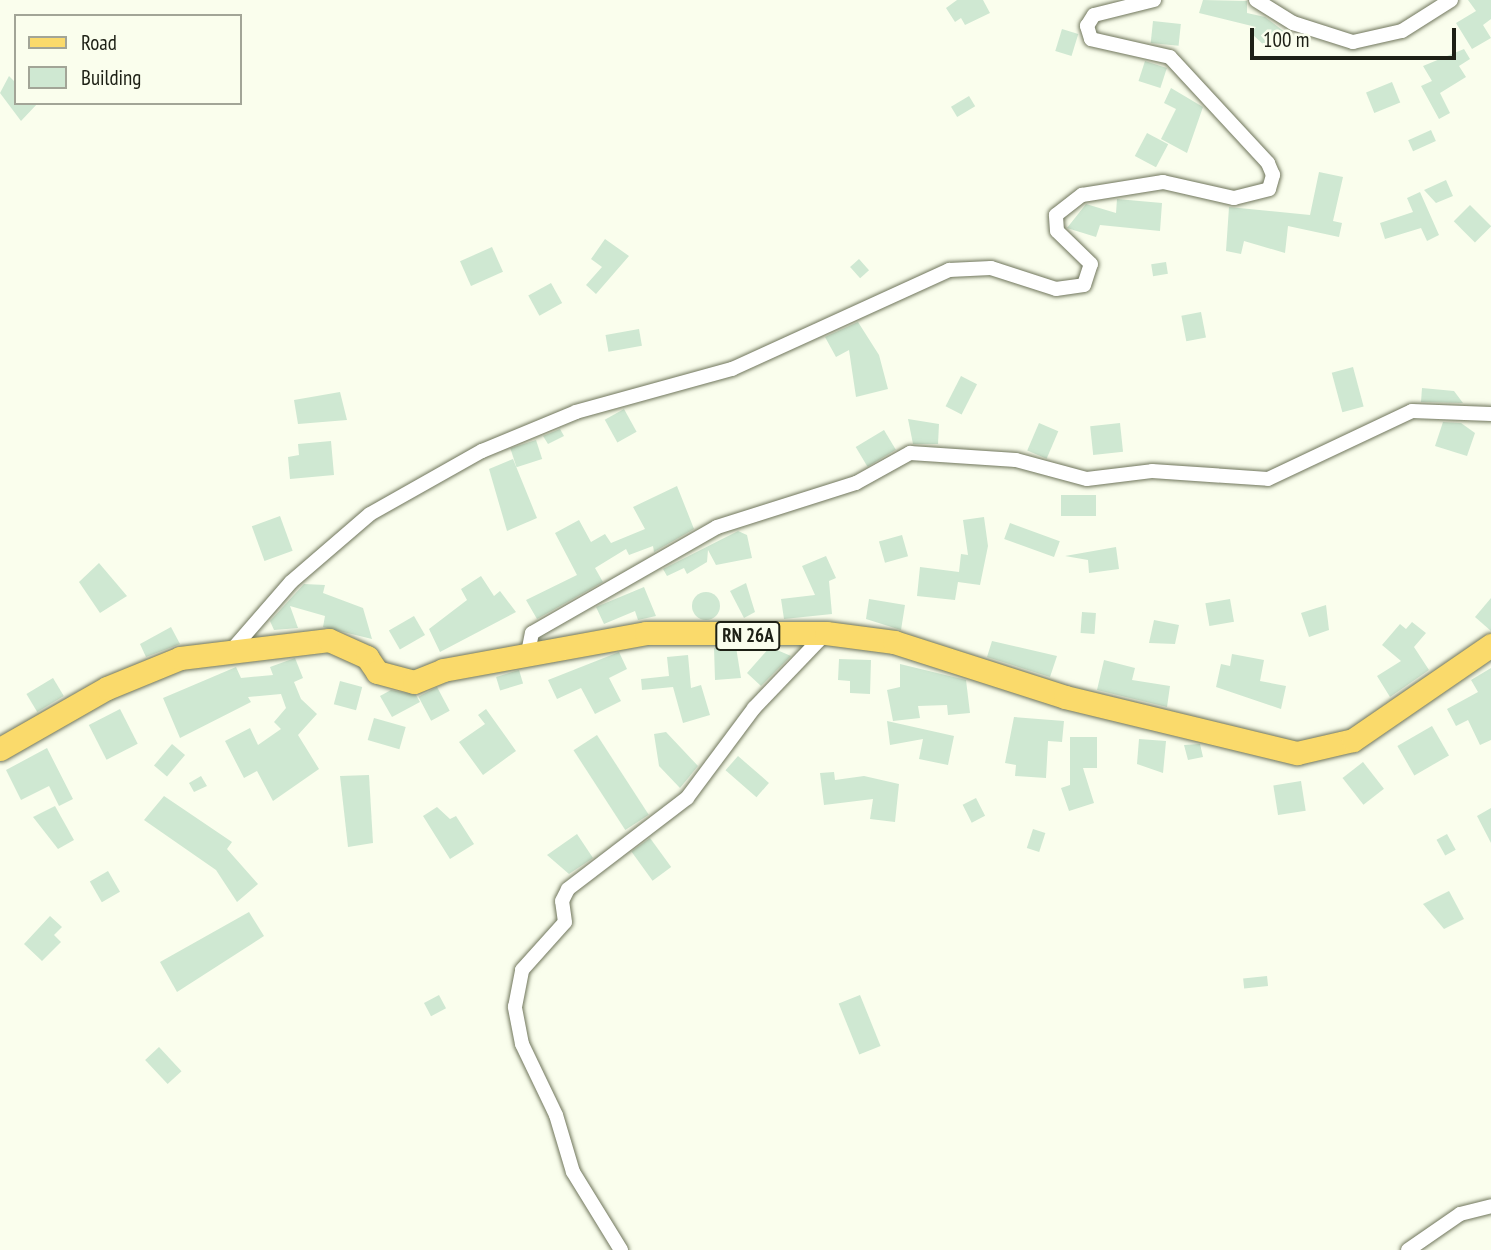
<!DOCTYPE html>
<style>
body{margin:0}
#map{position:relative;width:1491px;height:1250px;overflow:hidden;background:#fafeed;font-family:"PT Sans Narrow",sans-serif}
div>[style]{position:absolute}
.building>*{inset:0;background:#cfe8d2;transform-origin:0 0}
.round{border-radius:50%}
.roads{filter:drop-shadow(0 0 2px #6f755b) drop-shadow(0 0 2px #6f755b)}
.street>*{height:14px;margin:-7px;padding:0 7px;transform-origin:7px;border-radius:7px;background:#fff}
.primary>*{height:23px;margin:-11.5px;padding:0 11.5px;transform-origin:11.5px;border-radius:11.5px;background:#fada6b}
span{translate:-50% -50%;white-space:nowrap;text-align:center;line-height:1.15;-webkit-text-stroke:7px #fafeed;paint-order:stroke}
.shield-label span{padding:2px 5px;background:#fafeed;border:2px solid;border-radius:5px;-webkit-text-stroke-width:0}
.shield-label{font-size:19px;color:#1d2015;font-weight:700}
.legend{position:absolute;left:14px;top:14px;width:228px;height:91px;box-sizing:border-box;background:#fafeed;border:2px solid #a2a597;margin:0;padding:9px 12px;list-style:none;font-size:21px;color:#1d2015}
.legend li{display:flex;align-items:center;gap:14px;height:35px}
.legend b{width:35px;border:2px solid #a2a597}
.scale{position:absolute;left:1250px;top:28px;width:206px;height:32px;box-sizing:border-box;border:4px solid #1d2015;border-top:0;padding-left:9px;font-size:21px;line-height:24px;white-space:nowrap;color:#1d2015;-webkit-text-stroke:5px #fafeed;paint-order:stroke}
</style>
<div id="map">
<div class="building">
<div style="clip-path:polygon(957px 0,983px 0,990px 13px,965px 25px,961px 18px,955px 22px,946px 8px)"></div>
<div style="clip-path:polygon(1203px 0,1247px 1px,1247px 13px,1265px 17px,1290px 36px,1278px 50px,1268px 49px,1251px 33px,1256px 27px,1199px 13px)"></div>
<div style="clip-path:polygon(1468px 0,1491px 0,1491px 19px,1483px 25px,1491px 38px,1472px 49px,1456px 23px,1476px 11px)"></div>
<div style="left:1153px;top:21px;width:28px;height:22px;rotate:6deg"></div>
<div style="left:1062px;top:29px;width:17px;height:23px;rotate:17deg"></div>
<div style="clip-path:polygon(1464px 49px,1470px 59px,1459px 66px,1466px 77px,1440px 93px,1450px 113px,1439px 119px,1421px 86px,1432px 81px,1423px 66px)"></div>
<div style="left:1145px;top:61px;width:23px;height:21px;rotate:18deg"></div>
<div style="clip-path:polygon(9px 76px,16px 83px,16px 103px,38px 103px,21px 121px,0 93px)"></div>
<div style="left:1392px;top:82px;width:22px;height:28px;rotate:68deg"></div>
<div style="clip-path:polygon(1171px 88px,1203px 107px,1187px 153px,1161px 139px,1176px 109px,1164px 103px)"></div>
<div style="left:969px;top:96px;width:12px;height:21px;rotate:59deg"></div>
<div style="left:1431px;top:130px;width:12px;height:25px;rotate:66deg"></div>
<div style="left:1147px;top:133px;width:24px;height:26px;rotate:28deg"></div>
<div style="clip-path:polygon(1319px 172px,1343px 177px,1333px 221px,1342px 223px,1339px 237px,1288px 226px,1285px 253px,1244px 241px,1241px 254px,1226px 251px,1229px 207px,1310px 215px)"></div>
<div style="clip-path:polygon(1446px 180px,1453px 196px,1436px 203px,1424px 190px)"></div>
<div style="clip-path:polygon(1420px 192px,1439px 235px,1427px 241px,1421px 228px,1385px 239px,1380px 223px,1413px 212px,1407px 198px)"></div>
<div style="clip-path:polygon(1117px 199px,1162px 203px,1160px 231px,1100px 225px,1096px 237px,1067px 228px,1086px 204px,1116px 213px)"></div>
<div style="left:1470px;top:205px;width:30px;height:23px;rotate:45deg"></div>
<div style="clip-path:polygon(605px 239px,629px 256px,596px 294px,586px 285px,602px 267px,591px 259px)"></div>
<div style="left:492px;top:247px;width:27px;height:35px;rotate:66deg"></div>
<div style="left:859px;top:259px;width:15px;height:12px;rotate:48deg"></div>
<div style="left:1166px;top:262px;width:12px;height:15px;rotate:81deg"></div>
<div style="left:551px;top:283px;width:23px;height:26px;rotate:61deg"></div>
<div style="left:1201px;top:312px;width:26px;height:20px;rotate:79deg"></div>
<div style="clip-path:polygon(858px 322px,879px 355px,888px 389px,856px 397px,849px 350px,836px 357px,825px 337px)"></div>
<div style="left:639px;top:329px;width:17px;height:34px;rotate:80deg"></div>
<div style="left:1353px;top:367px;width:41px;height:22px;rotate:75deg"></div>
<div style="left:961px;top:376px;width:18px;height:34px;rotate:27deg"></div>
<div style="clip-path:polygon(1422px 388px,1454px 391px,1463px 403px,1421px 402px)"></div>
<div style="clip-path:polygon(340px 392px,347px 420px,298px 424px,294px 400px)"></div>
<div style="left:624px;top:409px;width:26px;height:22px;rotate:61deg"></div>
<div style="clip-path:polygon(908px 419px,939px 424px,938px 444px,913px 444px)"></div>
<div style="clip-path:polygon(1443px 422px,1461px 423px,1475px 433px,1467px 456px,1435px 446px)"></div>
<div style="left:1039px;top:423px;width:21px;height:30px;rotate:23deg"></div>
<div style="left:1120px;top:423px;width:29px;height:30px;rotate:84deg"></div>
<div style="clip-path:polygon(560px 429px,564px 436px,548px 444px,543px 436px)"></div>
<div style="left:884px;top:430px;width:23px;height:33px;rotate:59deg"></div>
<div style="left:536px;top:440px;width:20px;height:27px;rotate:72deg"></div>
<div style="clip-path:polygon(331px 441px,334px 475px,290px 479px,288px 457px,299px 455px,298px 444px)"></div>
<div style="clip-path:polygon(513px 459px,537px 518px,507px 531px,489px 469px)"></div>
<div style="clip-path:polygon(677px 486px,694px 529px,654px 552px,653px 546px,629px 555px,626px 549px,595px 568px,603px 582px,537px 619px,526px 600px,577px 575px,555px 533px,579px 520px,591px 542px,605px 534px,611px 543px,645px 529px,633px 507px)"></div>
<div style="left:1061px;top:495px;width:35px;height:21px"></div>
<div style="left:280px;top:516px;width:37px;height:30px;rotate:70deg"></div>
<div style="clip-path:polygon(984px 517px,988px 546px,980px 585px,958px 582px,955px 600px,917px 596px,920px 567px,959px 572px,961px 554px,968px 555px,963px 520px)"></div>
<div style="left:1010px;top:523px;width:53px;height:17px;rotate:20deg"></div>
<div style="clip-path:polygon(738px 531px,747px 535px,752px 558px,716px 565px,708px 550px,707px 562px,687px 574px,684px 568px,667px 576px,663px 569px)"></div>
<div style="left:902px;top:535px;width:22px;height:24px;rotate:74deg"></div>
<div style="clip-path:polygon(1116px 547px,1119px 569px,1089px 573px,1088px 560px,1065px 556px)"></div>
<div style="clip-path:polygon(826px 556px,836px 578px,829px 581px,832px 614px,784px 619px,781px 599px,815px 595px,802px 566px)"></div>
<div style="clip-path:polygon(99px 563px,127px 596px,100px 613px,79px 582px)"></div>
<div style="clip-path:polygon(481px 576px,494px 596px,500px 591px,516px 612px,440px 652px,429px 629px,467px 600px,461px 589px)"></div>
<div style="clip-path:polygon(746px 583px,755px 612px,744px 618px,730px 591px)"></div>
<div style="clip-path:polygon(304px 584px,325px 585px,323px 593px,363px 608px,372px 639px,323px 627px,325px 616px,290px 606px,298px 628px,274px 630px,270px 621px)"></div>
<div style="clip-path:polygon(644px 587px,656px 616px,638px 620px,635px 611px,604px 624px,596px 607px)"></div>
<div class="round" style="left:692px;top:592px;width:28px;height:28px"></div>
<div style="clip-path:polygon(1491px 598px,1491px 631px,1475px 617px)"></div>
<div style="clip-path:polygon(869px 599px,905px 605px,901px 630px,866px 619px)"></div>
<div style="left:1230px;top:599px;width:23px;height:25px;rotate:80deg"></div>
<div style="clip-path:polygon(1326px 605px,1329px 630px,1309px 637px,1301px 613px)"></div>
<div style="left:1082px;top:612px;width:14px;height:21px;rotate:4deg"></div>
<div style="left:414px;top:616px;width:22px;height:29px;rotate:60deg"></div>
<div style="clip-path:polygon(1154px 620px,1179px 625px,1175px 644px,1149px 643px)"></div>
<div style="clip-path:polygon(1412px 622px,1426px 633px,1414px 647px,1429px 670px,1390px 697px,1377px 676px,1401px 661px,1382px 645px,1400px 624px,1406px 629px)"></div>
<div style="clip-path:polygon(171px 627px,180px 644px,146px 657px,140px 644px)"></div>
<div style="clip-path:polygon(992px 641px,1057px 656px,1050px 677px,987px 657px)"></div>
<div style="clip-path:polygon(736px 647px,741px 678px,715px 680px,714px 648px)"></div>
<div style="clip-path:polygon(770px 647px,791px 656px,761px 686px,747px 673px)"></div>
<div style="clip-path:polygon(619px 652px,627px 669px,609px 678px,621px 701px,595px 714px,581px 688px,557px 699px,548px 680px)"></div>
<div style="clip-path:polygon(1232px 654px,1264px 660px,1260px 681px,1286px 686px,1281px 709px,1216px 687px,1221px 664px,1230px 666px)"></div>
<div style="clip-path:polygon(688px 655px,691px 688px,701px 685px,710px 715px,683px 723px,673px 687px,642px 690px,641px 679px,669px 676px,667px 657px)"></div>
<div style="clip-path:polygon(295px 658px,303px 678px,294px 682px,301px 699px,317px 714px,298px 735px,319px 769px,273px 801px,257px 771px,244px 778px,225px 741px,250px 728px,258px 745px,281px 729px,274px 722px,286px 708px,281px 694px,248px 697px,251px 702px,180px 738px,163px 698px,236px 667px,241px 678px,273px 675px,270px 667px)"></div>
<div style="clip-path:polygon(839px 659px,871px 660px,870px 694px,850px 693px,850px 681px,838px 680px)"></div>
<div style="clip-path:polygon(1104px 660px,1135px 668px,1132px 680px,1170px 686px,1167px 707px,1097px 690px)"></div>
<div style="clip-path:polygon(900px 664px,966px 680px,970px 713px,948px 715px,947px 705px,918px 706px,920px 718px,893px 721px,887px 690px,900px 687px)"></div>
<div style="clip-path:polygon(1491px 668px,1491px 740px,1480px 745px,1468px 720px,1456px 726px,1447px 709px,1478px 692px,1471px 680px)"></div>
<div style="left:519px;top:670px;width:14px;height:24px;rotate:73deg"></div>
<div style="left:53px;top:678px;width:21px;height:31px;rotate:59deg"></div>
<div style="left:340px;top:681px;width:23px;height:24px;rotate:15deg"></div>
<div style="left:437px;top:687px;width:27px;height:21px;rotate:62deg"></div>
<div style="clip-path:polygon(391px 690px,416px 695px,420px 702px,392px 717px,380px 696px)"></div>
<div style="left:120px;top:709px;width:39px;height:35px;rotate:63deg"></div>
<div style="clip-path:polygon(486px 709px,516px 751px,483px 775px,459px 742px,485px 724px,478px 715px)"></div>
<div style="clip-path:polygon(1014px 717px,1064px 721px,1062px 742px,1048px 741px,1046px 778px,1015px 776px,1016px 765px,1005px 763px)"></div>
<div style="left:374px;top:718px;width:33px;height:23px;rotate:16deg"></div>
<div style="clip-path:polygon(887px 721px,954px 736px,948px 765px,919px 759px,923px 739px,890px 745px)"></div>
<div style="left:1432px;top:726px;width:34px;height:40px;rotate:60deg"></div>
<div style="clip-path:polygon(666px 732px,698px 766px,680px 788px,659px 766px,654px 734px)"></div>
<div style="left:597px;top:735px;width:95px;height:28px;rotate:57deg"></div>
<div style="clip-path:polygon(1070px 737px,1097px 737px,1097px 768px,1083px 768px,1094px 803px,1069px 811px,1061px 788px,1070px 785px)"></div>
<div style="clip-path:polygon(1139px 739px,1166px 741px,1163px 773px,1137px 764px)"></div>
<div style="left:172px;top:744px;width:17px;height:28px;rotate:40deg"></div>
<div style="clip-path:polygon(1200px 744px,1203px 757px,1188px 760px,1184px 745px)"></div>
<div style="clip-path:polygon(47px 748px,73px 799px,59px 806px,49px 786px,21px 800px,6px 770px)"></div>
<div style="left:738px;top:756px;width:41px;height:19px;rotate:41deg"></div>
<div style="left:1363px;top:762px;width:34px;height:26px;rotate:52deg"></div>
<div style="clip-path:polygon(834px 772px,835px 780px,864px 776px,899px 784px,895px 822px,870px 819px,873px 799px,824px 805px,820px 773px)"></div>
<div style="clip-path:polygon(369px 775px,373px 843px,348px 847px,340px 776px)"></div>
<div style="clip-path:polygon(201px 776px,207px 786px,194px 792px,189px 783px)"></div>
<div style="left:1301px;top:781px;width:30px;height:28px;rotate:81deg"></div>
<div style="clip-path:polygon(164px 796px,232px 842px,227px 849px,258px 884px,237px 902px,216px 870px,144px 820px)"></div>
<div style="left:976px;top:798px;width:20px;height:15px;rotate:63deg"></div>
<div style="clip-path:polygon(55px 806px,74px 840px,58px 849px,33px 817px)"></div>
<div style="clip-path:polygon(437px 807px,450px 819px,456px 816px,474px 844px,450px 859px,423px 816px)"></div>
<div style="clip-path:polygon(1491px 808px,1491px 843px,1477px 816px)"></div>
<div style="left:1033px;top:829px;width:13px;height:20px;rotate:18deg"></div>
<div style="clip-path:polygon(577px 834px,593px 858px,569px 874px,547px 855px)"></div>
<div style="left:1447px;top:834px;width:18px;height:12px;rotate:61deg"></div>
<div style="left:650px;top:838px;width:36px;height:23px;rotate:54deg"></div>
<div style="left:108px;top:871px;width:24px;height:21px;rotate:60deg"></div>
<div style="clip-path:polygon(1449px 891px,1464px 919px,1444px 929px,1423px 904px)"></div>
<div style="clip-path:polygon(249px 912px,264px 936px,177px 992px,160px 962px)"></div>
<div style="clip-path:polygon(50px 916px,62px 927px,54px 935px,61px 942px,42px 961px,24px 944px)"></div>
<div style="left:1267px;top:976px;width:10px;height:24px;rotate:84deg"></div>
<div style="left:439px;top:995px;width:15px;height:17px;rotate:62deg"></div>
<div style="left:860px;top:995px;width:55px;height:23px;rotate:68deg"></div>
<div style="left:159px;top:1047px;width:33px;height:19px;rotate:47deg"></div>
</div>
<div class="roads">
<div class="street">
<div style="left:1256px;top:0;width:44px;rotate:31.9deg"></div>
<div style="left:1293px;top:23px;width:63px;rotate:17.6deg"></div>
<div style="left:1353px;top:42px;width:50px;rotate:-12.7deg"></div>
<div style="left:1402px;top:31px;width:58px;rotate:-32.3deg"></div>
<div style="left:230px;top:652px;width:93px;rotate:-48.9deg"></div>
<div style="left:291px;top:582px;width:104px;rotate:-40.7deg"></div>
<div style="left:370px;top:514px;width:129px;rotate:-29.4deg"></div>
<div style="left:482px;top:451px;width:102px;rotate:-22.5deg"></div>
<div style="left:576px;top:412px;width:162px;rotate:-15.4deg"></div>
<div style="left:732px;top:369px;width:239px;rotate:-24.5deg"></div>
<div style="left:949px;top:270px;width:42px;rotate:-2.7deg"></div>
<div style="left:991px;top:268px;width:68px;rotate:17.9deg"></div>
<div style="left:1056px;top:289px;width:28px;rotate:-8deg"></div>
<div style="left:1084px;top:285px;width:22px;rotate:-72deg"></div>
<div style="left:1091px;top:264px;width:47px;rotate:-135.9deg"></div>
<div style="left:1057px;top:231px;width:16px;rotate:-94deg"></div>
<div style="left:1056px;top:215px;width:33px;rotate:-38deg"></div>
<div style="left:1082px;top:195px;width:82px;rotate:-9.1deg"></div>
<div style="left:1163px;top:182px;width:73px;rotate:12.7deg"></div>
<div style="left:1234px;top:198px;width:36px;rotate:-14deg"></div>
<div style="left:1269px;top:189px;width:15px;rotate:-74deg"></div>
<div style="left:1273px;top:175px;width:13px;rotate:-113deg"></div>
<div style="left:1268px;top:163px;width:144px;rotate:-132.8deg"></div>
<div style="left:1170px;top:57px;width:81px;rotate:-167.2deg"></div>
<div style="left:1091px;top:39px;width:14px;rotate:-107deg"></div>
<div style="left:1087px;top:26px;width:13px;rotate:-58deg"></div>
<div style="left:1094px;top:15px;width:62px;rotate:-14deg"></div>
<div style="left:528px;top:653px;width:20px;rotate:-79deg"></div>
<div style="left:532px;top:633px;width:213px;rotate:-29.8deg"></div>
<div style="left:717px;top:527px;width:146px;rotate:-17.6deg"></div>
<div style="left:856px;top:483px;width:62px;rotate:-29.1deg"></div>
<div style="left:910px;top:453px;width:106px;rotate:3.8deg"></div>
<div style="left:1016px;top:460px;width:73px;rotate:15deg"></div>
<div style="left:1087px;top:479px;width:65px;rotate:-7deg"></div>
<div style="left:1152px;top:471px;width:116px;rotate:3.9deg"></div>
<div style="left:1268px;top:479px;width:159px;rotate:-25.3deg"></div>
<div style="left:1412px;top:411px;width:79px;rotate:2.2deg"></div>
<div style="left:621px;top:1250px;width:92px;rotate:-121.6deg"></div>
<div style="left:573px;top:1172px;width:59px;rotate:-106.6deg"></div>
<div style="left:556px;top:1115px;width:79px;rotate:-115.6deg"></div>
<div style="left:522px;top:1044px;width:38px;rotate:-101deg"></div>
<div style="left:515px;top:1007px;width:38px;rotate:-79deg"></div>
<div style="left:522px;top:970px;width:64px;rotate:-48.1deg"></div>
<div style="left:565px;top:922px;width:21px;rotate:-98deg"></div>
<div style="left:562px;top:901px;width:13px;rotate:-63deg"></div>
<div style="left:568px;top:889px;width:150px;rotate:-37.4deg"></div>
<div style="left:687px;top:798px;width:112px;rotate:-53.3deg"></div>
<div style="left:754px;top:708px;width:104px;rotate:-46.2deg"></div>
<div style="left:1408px;top:1250px;width:63px;rotate:-34.7deg"></div>
<div style="left:1460px;top:1214px;width:32px;rotate:-14deg"></div>
</div>
<div class="primary">
<div style="left:0;top:749px;width:123px;rotate:-29.7deg"></div>
<div style="left:107px;top:688px;width:79px;rotate:-22.3deg"></div>
<div style="left:180px;top:658px;width:150px;rotate:-6.9deg"></div>
<div style="left:329px;top:640px;width:42px;rotate:24.1deg"></div>
<div style="left:367px;top:657px;width:18px;rotate:56deg"></div>
<div style="left:377px;top:672px;width:38px;rotate:15deg"></div>
<div style="left:414px;top:682px;width:31px;rotate:-22deg"></div>
<div style="left:443px;top:670px;width:206px;rotate:-10.3deg"></div>
<div style="left:646px;top:633px;width:180px"></div>
<div style="left:826px;top:633px;width:69px;rotate:7.5deg"></div>
<div style="left:894px;top:642px;width:180px;rotate:17.8deg"></div>
<div style="left:1065px;top:697px;width:239px;rotate:13.6deg"></div>
<div style="left:1297px;top:753px;width:57px;rotate:-13.1deg"></div>
<div style="left:1353px;top:740px;width:168px;rotate:-34.5deg"></div>
</div>
</div>
<div class="shield-label">
<span style="left:748px;top:636px">RN 26A</span>
</div>
<ul class="legend">
<li><b style="height:9px;background:#fada6b"></b>Road</li>
<li><b style="height:19px;background:#cfe8d2"></b>Building</li>
</ul>
<div class="scale">100 m</div>
</div>
